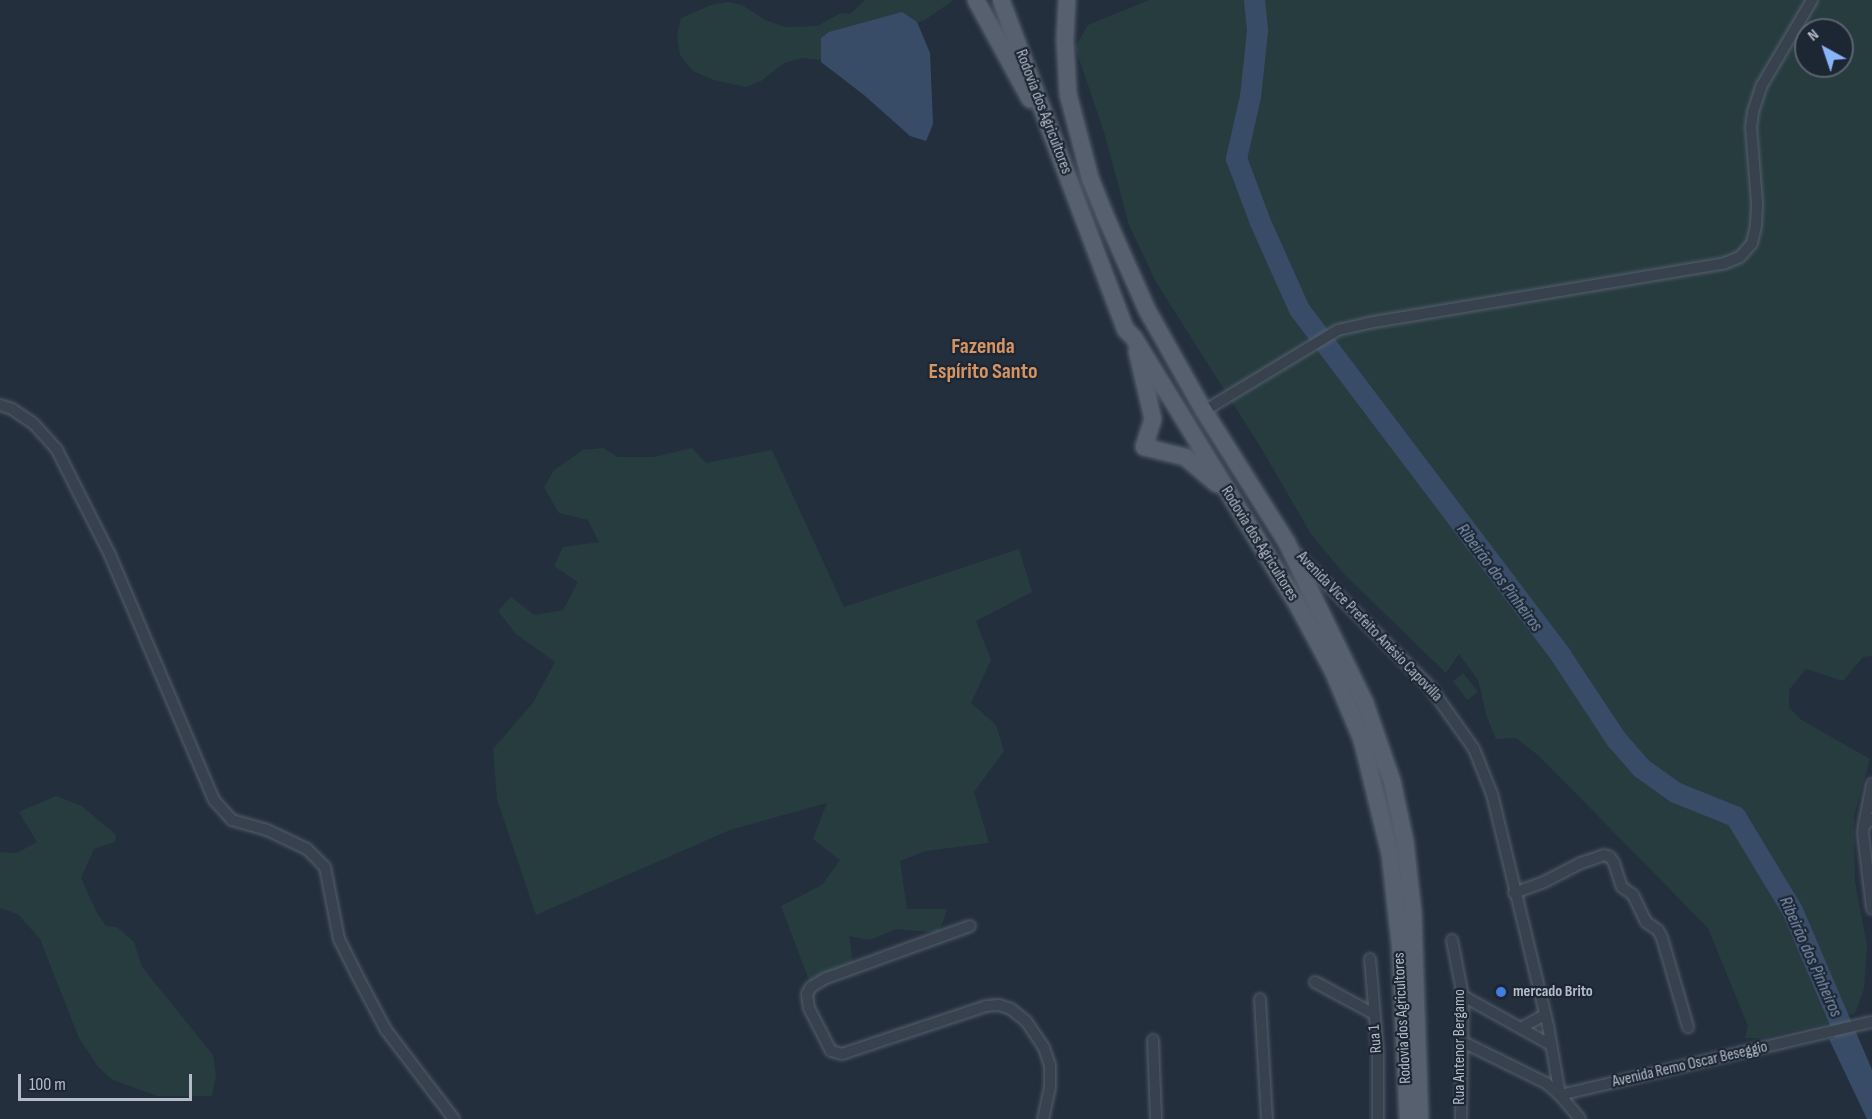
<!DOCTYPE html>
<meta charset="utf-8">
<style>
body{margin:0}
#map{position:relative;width:1872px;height:1119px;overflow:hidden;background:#242f3e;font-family:"Sofia Sans Condensed",sans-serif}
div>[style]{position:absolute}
.green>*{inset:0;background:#263c3f;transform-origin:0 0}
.water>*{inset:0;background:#394c67}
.river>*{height:21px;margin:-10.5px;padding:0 10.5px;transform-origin:10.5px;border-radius:10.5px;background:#394c67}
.roads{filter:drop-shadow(0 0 2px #565f6c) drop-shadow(0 0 2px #565f6c)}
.street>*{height:10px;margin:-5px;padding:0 5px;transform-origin:5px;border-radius:5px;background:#38414e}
.primary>*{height:16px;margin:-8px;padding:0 8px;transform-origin:8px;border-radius:8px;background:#56606e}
.dots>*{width:16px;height:16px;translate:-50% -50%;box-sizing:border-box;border:3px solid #1d2633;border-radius:50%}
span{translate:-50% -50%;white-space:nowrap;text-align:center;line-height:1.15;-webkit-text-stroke:4.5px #1d2633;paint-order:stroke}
.street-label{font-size:16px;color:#b4bcc9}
.poi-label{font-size:16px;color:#b4bcc9;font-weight:700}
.left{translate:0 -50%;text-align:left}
.water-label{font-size:18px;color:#7c92b1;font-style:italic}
.district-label{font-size:22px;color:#d59563;font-weight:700}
.north{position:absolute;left:1794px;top:18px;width:60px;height:60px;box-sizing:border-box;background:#1d2633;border:2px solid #59626f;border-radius:50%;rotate:320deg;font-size:16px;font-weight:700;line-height:24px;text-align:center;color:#b4bcc9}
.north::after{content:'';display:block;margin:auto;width:21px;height:27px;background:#8ab4f8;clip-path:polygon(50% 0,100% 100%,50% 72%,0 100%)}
.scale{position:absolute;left:18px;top:1074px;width:174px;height:27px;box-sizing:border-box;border:3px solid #b4bcc9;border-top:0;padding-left:8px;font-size:18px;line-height:21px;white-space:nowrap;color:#b4bcc9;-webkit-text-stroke:4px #1d2633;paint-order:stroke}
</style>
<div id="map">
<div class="green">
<div style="clip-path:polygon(865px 0,954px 0,923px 21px,883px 27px,821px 60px,802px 58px,784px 63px,761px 81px,746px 87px,714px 80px,693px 71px,680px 55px,677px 35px,681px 18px,711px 5px,728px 2px,742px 5px,765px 20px,786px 27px,817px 26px,841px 13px,850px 14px)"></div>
<div style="clip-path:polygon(evenodd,1149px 0,1872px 0,1872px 656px,1863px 657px,1843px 681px,1806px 669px,1789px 690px,1789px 707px,1800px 719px,1870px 759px,1854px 816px,1855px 881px,1867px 946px,1864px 989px,1855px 1013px,1825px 1024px,1762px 1038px,1745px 1038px,1748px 1026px,1708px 928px,1539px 756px,1516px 738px,1496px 739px,1487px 717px,1478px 680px,1459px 654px,1446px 673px,1344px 574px,1311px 534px,1263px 451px,1156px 282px,1129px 225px,1104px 132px,1075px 47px,1088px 25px,1149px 0,1806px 30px,1842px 30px,1842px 66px,1806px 66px,1806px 30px)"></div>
<div style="clip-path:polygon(603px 448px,618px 457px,653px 457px,692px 448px,706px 463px,772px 450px,844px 607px,1019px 549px,1032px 592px,976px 621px,991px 660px,971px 703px,996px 725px,1004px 751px,974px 792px,989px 843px,925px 851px,900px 861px,907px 909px,947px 909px,939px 933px,896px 929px,870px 940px,849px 936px,853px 963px,810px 983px,781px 906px,822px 885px,840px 860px,813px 839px,827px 803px,730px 830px,536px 915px,497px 799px,493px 749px,533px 703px,555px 662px,516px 634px,498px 611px,511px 597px,534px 615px,563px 610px,578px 582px,554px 566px,563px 547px,599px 542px,588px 520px,559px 513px,544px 487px,554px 470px,583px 450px)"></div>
<div style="left:1463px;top:673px;width:24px;height:13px;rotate:52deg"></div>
<div style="clip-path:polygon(56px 796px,82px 806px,116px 835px,115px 842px,94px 849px,81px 878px,96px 911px,106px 926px,117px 927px,134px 942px,142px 967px,213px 1055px,216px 1075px,212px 1096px,157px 1096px,113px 1080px,98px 1067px,79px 1038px,40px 939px,18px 914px,0 908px,0 852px,17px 853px,37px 842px,19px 812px)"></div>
</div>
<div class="water">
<div style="clip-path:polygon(902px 12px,917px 22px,930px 53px,933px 124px,926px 141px,910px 136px,864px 95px,821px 62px,821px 38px,829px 32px)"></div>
<div style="clip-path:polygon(1856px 1033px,1872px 1070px,1872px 1119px,1867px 1119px,1829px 1039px)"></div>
</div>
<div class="river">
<div style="left:1254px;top:0;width:31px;rotate:84deg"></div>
<div style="left:1257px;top:31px;width:65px;rotate:96.1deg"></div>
<div style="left:1250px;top:96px;width:64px;rotate:102.7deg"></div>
<div style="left:1236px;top:158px;width:68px;rotate:69.4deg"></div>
<div style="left:1260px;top:222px;width:95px;rotate:65.9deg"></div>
<div style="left:1299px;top:309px;width:435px;rotate:52.9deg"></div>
<div style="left:1561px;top:656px;width:100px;rotate:56.5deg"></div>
<div style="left:1616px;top:739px;width:37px;rotate:49deg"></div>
<div style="left:1640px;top:767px;width:43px;rotate:35.5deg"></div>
<div style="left:1675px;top:792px;width:65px;rotate:21.8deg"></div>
<div style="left:1735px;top:816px;width:110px;rotate:58.8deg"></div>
<div style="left:1792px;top:910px;width:204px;rotate:66.9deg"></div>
</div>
<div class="roads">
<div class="street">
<div style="left:0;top:405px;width:13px;rotate:18deg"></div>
<div style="left:12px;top:409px;width:25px;rotate:34deg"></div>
<div style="left:33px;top:423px;width:36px;rotate:48deg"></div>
<div style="left:57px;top:450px;width:118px;rotate:63.2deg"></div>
<div style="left:110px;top:555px;width:266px;rotate:67deg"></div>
<div style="left:214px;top:800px;width:27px;rotate:48deg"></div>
<div style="left:232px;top:820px;width:36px;rotate:16deg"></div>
<div style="left:267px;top:830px;width:44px;rotate:25.4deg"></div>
<div style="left:307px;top:849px;width:25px;rotate:45deg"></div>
<div style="left:325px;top:867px;width:73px;rotate:79deg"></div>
<div style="left:339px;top:939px;width:40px;rotate:63.4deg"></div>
<div style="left:357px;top:975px;width:62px;rotate:62.2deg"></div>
<div style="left:386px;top:1030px;width:112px;rotate:52.6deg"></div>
<div style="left:1204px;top:411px;width:157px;rotate:-31.2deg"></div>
<div style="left:1338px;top:330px;width:31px;rotate:-13deg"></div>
<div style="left:1368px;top:323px;width:362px;rotate:-9.5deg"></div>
<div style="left:1725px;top:263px;width:16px;rotate:-22deg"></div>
<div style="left:1740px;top:257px;width:18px;rotate:-49deg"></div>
<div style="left:1752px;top:243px;width:18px;rotate:-77deg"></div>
<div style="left:1756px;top:225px;width:22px;rotate:-87deg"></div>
<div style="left:1757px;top:203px;width:76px;rotate:-94.5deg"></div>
<div style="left:1751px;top:127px;width:15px;rotate:-82deg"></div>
<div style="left:1753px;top:112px;width:28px;rotate:-72deg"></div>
<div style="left:1762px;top:85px;width:99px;rotate:-59.5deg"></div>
<div style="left:1296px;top:553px;width:190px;rotate:45deg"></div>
<div style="left:1430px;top:687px;width:76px;rotate:54.6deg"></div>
<div style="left:1474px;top:749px;width:48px;rotate:68.2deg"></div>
<div style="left:1492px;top:794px;width:239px;rotate:76.4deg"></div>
<div style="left:1548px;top:1026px;width:70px;rotate:80.1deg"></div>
<div style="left:1560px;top:1095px;width:31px;rotate:50deg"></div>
<div style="left:1872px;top:819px;width:10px;rotate:143deg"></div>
<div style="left:1864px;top:825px;width:8px;rotate:97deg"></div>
<div style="left:1863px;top:833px;width:76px;rotate:83.2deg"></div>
<div style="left:1864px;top:825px;width:42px;rotate:-79deg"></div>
<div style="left:1514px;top:893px;width:32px;rotate:-20deg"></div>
<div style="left:1544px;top:882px;width:42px;rotate:-27.2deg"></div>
<div style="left:1581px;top:863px;width:24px;rotate:-19deg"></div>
<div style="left:1604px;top:855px;width:6px;rotate:18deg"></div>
<div style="left:1610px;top:857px;width:7px;rotate:56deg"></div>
<div style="left:1614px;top:863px;width:25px;rotate:72deg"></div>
<div style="left:1622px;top:887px;width:14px;rotate:36deg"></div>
<div style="left:1633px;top:895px;width:30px;rotate:64deg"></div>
<div style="left:1646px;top:922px;width:14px;rotate:34deg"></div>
<div style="left:1658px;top:930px;width:9px;rotate:63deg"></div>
<div style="left:1662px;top:938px;width:93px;rotate:73.7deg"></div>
<div style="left:970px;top:926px;width:153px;rotate:160.1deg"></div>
<div style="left:826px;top:978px;width:17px;rotate:149deg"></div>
<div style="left:811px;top:987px;width:8px;rotate:120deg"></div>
<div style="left:807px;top:994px;width:14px;rotate:82deg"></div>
<div style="left:809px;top:1008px;width:48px;rotate:62.9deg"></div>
<div style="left:831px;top:1051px;width:11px;rotate:15deg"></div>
<div style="left:842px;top:1054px;width:152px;rotate:-18.4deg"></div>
<div style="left:986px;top:1006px;width:13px;rotate:-4deg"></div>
<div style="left:999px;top:1005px;width:13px;rotate:18deg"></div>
<div style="left:1011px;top:1009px;width:19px;rotate:39deg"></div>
<div style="left:1026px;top:1021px;width:32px;rotate:56deg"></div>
<div style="left:1044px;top:1048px;width:18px;rotate:71deg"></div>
<div style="left:1050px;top:1065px;width:22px;rotate:90deg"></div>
<div style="left:1050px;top:1087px;width:33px;rotate:102deg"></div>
<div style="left:1452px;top:940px;width:57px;rotate:78.9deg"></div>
<div style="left:1463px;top:996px;width:123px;rotate:90.9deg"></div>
<div style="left:1370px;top:959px;width:94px;rotate:85.1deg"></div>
<div style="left:1378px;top:1053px;width:66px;rotate:90deg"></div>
<div style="left:1315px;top:982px;width:67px;rotate:28.5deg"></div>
<div style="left:1463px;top:996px;width:101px;rotate:29.1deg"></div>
<div style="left:1260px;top:999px;width:120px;rotate:86.7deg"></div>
<div style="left:1521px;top:1028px;width:26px;rotate:-29deg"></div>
<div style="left:1153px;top:1040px;width:79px;rotate:87.8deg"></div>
<div style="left:1463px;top:1042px;width:93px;rotate:26.3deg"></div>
<div style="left:1546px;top:1083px;width:18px;rotate:41deg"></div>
<div style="left:1560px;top:1095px;width:320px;rotate:-13.2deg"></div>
</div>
<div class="primary">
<div style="left:976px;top:0;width:113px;rotate:61.4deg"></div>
<div style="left:1001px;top:0;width:353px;rotate:69.3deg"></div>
<div style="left:1126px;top:330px;width:11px;rotate:45deg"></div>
<div style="left:1134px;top:338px;width:310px;rotate:58.5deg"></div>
<div style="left:1296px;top:602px;width:78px;rotate:61.8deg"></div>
<div style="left:1333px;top:671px;width:75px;rotate:67.2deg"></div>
<div style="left:1362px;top:740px;width:117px;rotate:76.2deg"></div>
<div style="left:1390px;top:854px;width:91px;rotate:83.7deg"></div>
<div style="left:1400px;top:944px;width:175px;rotate:87.4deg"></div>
<div style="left:1067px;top:0;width:40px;rotate:92.9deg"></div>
<div style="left:1065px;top:40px;width:54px;rotate:86.8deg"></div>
<div style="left:1068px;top:94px;width:87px;rotate:75.3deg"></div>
<div style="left:1090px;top:178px;width:45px;rotate:68deg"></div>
<div style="left:1107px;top:220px;width:98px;rotate:66deg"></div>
<div style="left:1147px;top:310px;width:116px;rotate:60.6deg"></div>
<div style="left:1204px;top:411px;width:156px;rotate:57.8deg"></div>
<div style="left:1287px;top:543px;width:178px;rotate:64deg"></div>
<div style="left:1365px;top:703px;width:83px;rotate:70.9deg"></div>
<div style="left:1392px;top:781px;width:61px;rotate:77.8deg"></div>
<div style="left:1405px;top:841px;width:71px;rotate:83.6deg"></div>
<div style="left:1413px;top:912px;width:207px;rotate:88.1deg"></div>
<div style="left:1137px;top:351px;width:70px;rotate:76.8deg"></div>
<div style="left:1153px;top:419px;width:29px;rotate:108deg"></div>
<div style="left:1144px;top:447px;width:42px;rotate:13.7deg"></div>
<div style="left:1185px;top:457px;width:42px;rotate:40.2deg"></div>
</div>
</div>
<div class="dots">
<div style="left:1501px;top:992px;background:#3f7fe0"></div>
</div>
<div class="street-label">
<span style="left:1043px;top:112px;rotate:69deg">Rodovia dos Agricultores</span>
<span style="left:1259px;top:544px;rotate:58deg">Rodovia dos Agricultores</span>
<span style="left:1369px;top:627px;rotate:46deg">Avenida Vice Prefeito Anésio Capovilla</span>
<span style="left:1403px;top:1018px;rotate:-93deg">Rodovia dos Agricultores</span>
<span style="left:1376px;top:1039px;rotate:-95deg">Rua 1</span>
<span style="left:1460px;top:1047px;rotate:-90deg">Rua Antenor Bergamo</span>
<span style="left:1690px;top:1065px;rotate:-13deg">Avenida Remo Oscar Beseggio</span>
</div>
<div class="poi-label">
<span class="left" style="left:1513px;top:992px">mercado Brito</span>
</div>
<div class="water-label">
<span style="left:1499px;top:578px;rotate:53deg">Ribeirão dos Pinheiros</span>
<span style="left:1810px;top:957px;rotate:66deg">Ribeirão dos Pinheiros</span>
</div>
<div class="district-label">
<span style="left:983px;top:359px">Fazenda<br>Espírito Santo</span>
</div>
<div class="north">N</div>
<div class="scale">100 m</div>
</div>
